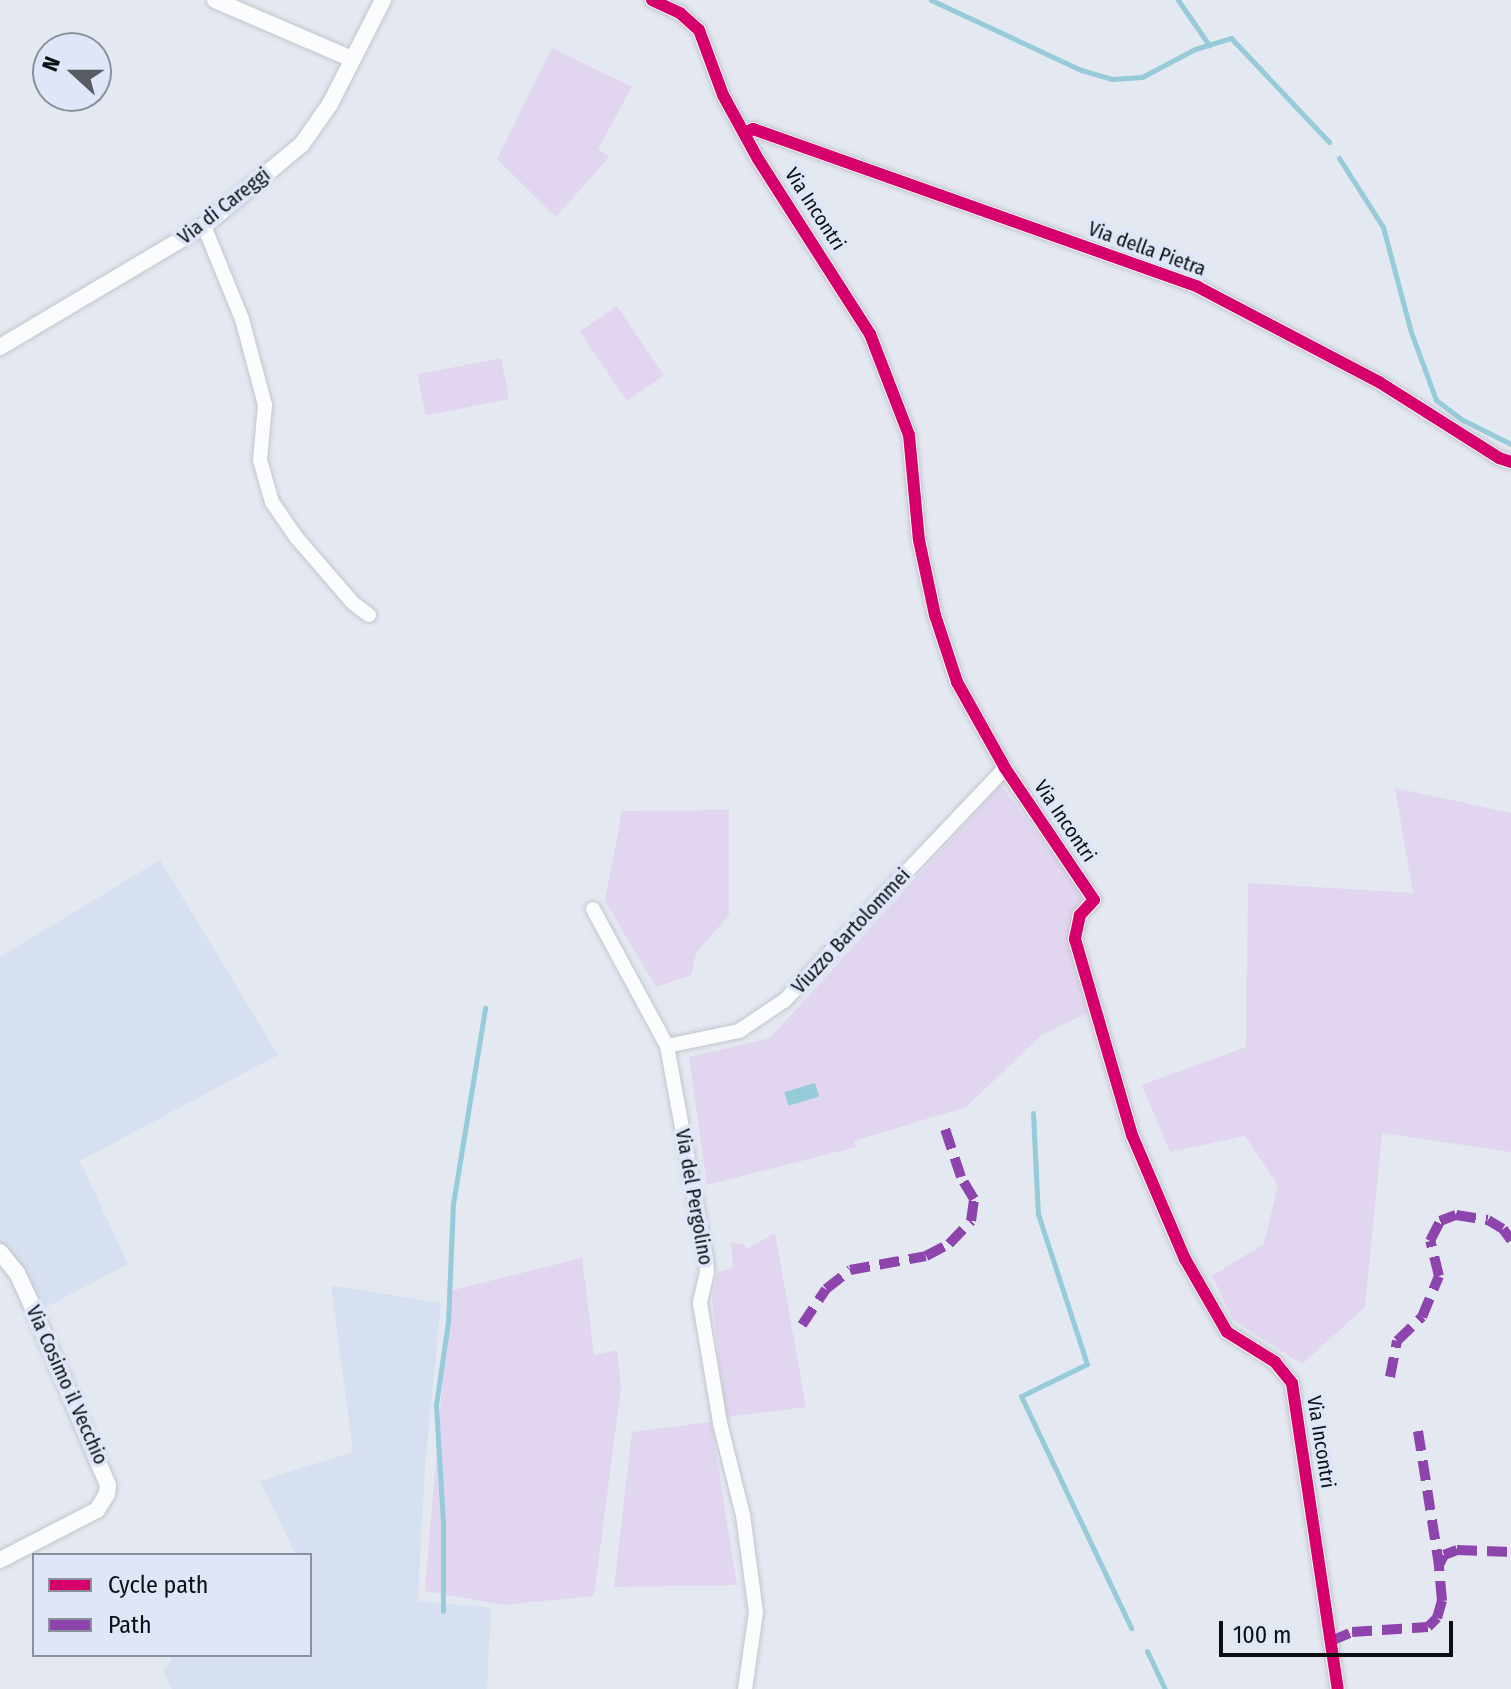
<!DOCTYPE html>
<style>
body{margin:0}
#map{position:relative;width:1511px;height:1689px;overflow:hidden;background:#e4e8f1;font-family:"Fira Sans Condensed",sans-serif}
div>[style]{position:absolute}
.built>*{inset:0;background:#d7e0f0}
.green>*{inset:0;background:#e2d5f0;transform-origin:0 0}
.water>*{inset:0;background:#96cbd9;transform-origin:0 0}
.stream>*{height:5px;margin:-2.5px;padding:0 2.5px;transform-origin:2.5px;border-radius:2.5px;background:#96cbd9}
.roads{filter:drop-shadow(0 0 2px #c2c5cc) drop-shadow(0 0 2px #c2c5cc)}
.minor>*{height:14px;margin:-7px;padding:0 7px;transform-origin:7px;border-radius:7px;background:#fbfcfd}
.tertiary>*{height:16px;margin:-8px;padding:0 8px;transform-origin:8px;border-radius:8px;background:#fbfcfd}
.quiet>*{height:10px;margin-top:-5px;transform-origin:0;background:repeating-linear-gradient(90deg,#8e44ad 0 20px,transparent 0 30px)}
.cycleway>*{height:12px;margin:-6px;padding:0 6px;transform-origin:6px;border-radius:6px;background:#d6006c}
span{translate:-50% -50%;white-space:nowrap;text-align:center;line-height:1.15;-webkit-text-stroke:8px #dee6f7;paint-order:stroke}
.street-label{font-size:20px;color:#0c0f14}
.legend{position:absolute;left:32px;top:1553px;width:280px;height:104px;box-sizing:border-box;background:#dee6f7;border:2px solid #8a909c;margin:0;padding:10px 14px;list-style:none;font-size:24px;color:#0c0f14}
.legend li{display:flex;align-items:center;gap:16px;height:40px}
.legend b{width:40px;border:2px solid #8a909c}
.north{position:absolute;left:32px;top:32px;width:80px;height:80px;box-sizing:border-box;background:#dee6f7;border:2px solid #8a909c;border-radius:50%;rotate:291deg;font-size:22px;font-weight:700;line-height:32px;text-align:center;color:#0c0f14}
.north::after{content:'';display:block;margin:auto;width:28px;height:36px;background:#585b61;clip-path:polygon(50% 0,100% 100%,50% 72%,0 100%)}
.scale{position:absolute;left:1219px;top:1621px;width:234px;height:36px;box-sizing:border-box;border:4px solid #0c0f14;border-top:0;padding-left:10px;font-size:24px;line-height:28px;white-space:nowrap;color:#0c0f14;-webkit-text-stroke:6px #dee6f7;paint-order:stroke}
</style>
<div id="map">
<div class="built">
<div style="clip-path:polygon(160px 860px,278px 1055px,80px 1161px,128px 1264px,41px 1310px,19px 1267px,0 1241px,0 957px)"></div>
<div style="clip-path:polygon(331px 1285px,441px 1303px,425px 1466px,418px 1601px,491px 1608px,487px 1689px,172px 1689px,163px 1671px,174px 1655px,310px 1655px,310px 1555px,296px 1555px,260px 1481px,353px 1452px)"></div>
</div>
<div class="green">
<div style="clip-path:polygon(552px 48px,632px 87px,598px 149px,609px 157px,556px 217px,497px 159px)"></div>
<div style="left:617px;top:306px;width:84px;height:45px;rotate:56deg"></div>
<div style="left:501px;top:358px;width:42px;height:85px;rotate:79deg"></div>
<div style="clip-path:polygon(1001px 785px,1086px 899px,1074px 916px,1068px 938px,1090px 1012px,1043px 1034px,966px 1107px,854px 1141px,856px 1147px,707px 1185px,689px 1057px,770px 1038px)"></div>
<div style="clip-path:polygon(1395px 788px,1511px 813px,1511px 1152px,1382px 1133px,1365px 1307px,1302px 1364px,1233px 1320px,1212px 1276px,1264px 1244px,1278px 1185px,1245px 1136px,1170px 1152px,1142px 1085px,1246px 1047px,1248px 883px,1413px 893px)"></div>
<div style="clip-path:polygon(729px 810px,729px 915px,696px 953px,691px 975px,656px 987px,605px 901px,622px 811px)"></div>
<div style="clip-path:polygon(775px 1233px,806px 1407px,725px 1417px,712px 1298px,718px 1272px,733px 1268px,731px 1243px,744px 1244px,746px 1249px)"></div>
<div style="clip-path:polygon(582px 1258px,594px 1355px,617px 1350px,621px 1387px,594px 1596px,504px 1605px,425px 1591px,450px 1291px)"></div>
<div style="clip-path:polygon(711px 1422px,737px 1585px,614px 1587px,632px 1432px)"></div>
</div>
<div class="water">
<div style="left:815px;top:1083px;width:14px;height:32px;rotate:73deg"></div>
</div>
<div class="stream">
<div style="left:931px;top:0;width:166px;rotate:25deg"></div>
<div style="left:1081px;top:70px;width:32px;rotate:16deg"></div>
<div style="left:1112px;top:79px;width:30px;rotate:-4deg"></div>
<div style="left:1142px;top:77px;width:60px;rotate:-27.8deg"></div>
<div style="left:1195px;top:49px;width:38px;rotate:-17deg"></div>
<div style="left:1231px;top:38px;width:143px;rotate:46.7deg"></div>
<div style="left:1178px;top:0;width:55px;rotate:55.4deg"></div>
<div style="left:1339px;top:158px;width:82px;rotate:57.5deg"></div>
<div style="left:1383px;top:227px;width:109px;rotate:75.1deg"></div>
<div style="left:1411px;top:332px;width:72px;rotate:69.8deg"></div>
<div style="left:1436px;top:400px;width:34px;rotate:37deg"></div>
<div style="left:1463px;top:420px;width:54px;rotate:26.6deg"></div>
<div style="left:1033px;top:1113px;width:101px;rotate:87.2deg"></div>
<div style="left:1038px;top:1214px;width:158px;rotate:71.9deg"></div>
<div style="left:1087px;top:1364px;width:73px;rotate:154.1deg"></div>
<div style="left:1021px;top:1396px;width:257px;rotate:64.6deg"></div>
<div style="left:443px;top:1611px;width:88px;rotate:-90deg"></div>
<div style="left:443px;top:1523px;width:118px;rotate:-93.4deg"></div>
<div style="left:436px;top:1405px;width:84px;rotate:-81.8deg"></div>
<div style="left:448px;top:1322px;width:118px;rotate:-87.6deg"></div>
<div style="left:453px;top:1204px;width:199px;rotate:-80.7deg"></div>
<div style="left:1147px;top:1651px;width:42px;rotate:64.7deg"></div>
</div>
<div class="roads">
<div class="minor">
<div style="left:652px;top:0;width:31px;rotate:25deg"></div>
<div style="left:680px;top:13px;width:25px;rotate:42deg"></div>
<div style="left:699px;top:30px;width:69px;rotate:69.7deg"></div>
<div style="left:723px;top:95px;width:73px;rotate:61.3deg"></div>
<div style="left:758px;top:159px;width:208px;rotate:57.4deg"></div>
<div style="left:870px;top:334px;width:108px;rotate:68.9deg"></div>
<div style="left:909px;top:435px;width:105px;rotate:84.6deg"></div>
<div style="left:919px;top:540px;width:77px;rotate:78deg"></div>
<div style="left:935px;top:615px;width:71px;rotate:71.8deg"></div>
<div style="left:957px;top:682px;width:98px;rotate:60.8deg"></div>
<div style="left:1005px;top:768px;width:159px;rotate:56deg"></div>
<div style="left:1094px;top:900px;width:21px;rotate:133deg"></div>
<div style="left:1080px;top:915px;width:25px;rotate:102deg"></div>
<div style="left:1075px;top:939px;width:204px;rotate:73.8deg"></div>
<div style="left:1132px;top:1135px;width:135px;rotate:66.9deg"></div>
<div style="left:1185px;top:1259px;width:84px;rotate:60.1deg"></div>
<div style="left:1227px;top:1332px;width:57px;rotate:32deg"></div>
<div style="left:1275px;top:1362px;width:27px;rotate:51deg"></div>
<div style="left:1292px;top:1383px;width:309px;rotate:81.5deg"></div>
<div style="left:745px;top:133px;width:9px;rotate:-27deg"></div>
<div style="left:753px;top:129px;width:472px;rotate:19.5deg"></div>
<div style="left:1198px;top:287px;width:204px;rotate:27.7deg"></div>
<div style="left:1379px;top:382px;width:142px;rotate:32.3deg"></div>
<div style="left:1499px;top:458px;width:13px;rotate:18deg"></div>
<div style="left:204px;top:226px;width:100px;rotate:67.8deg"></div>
<div style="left:242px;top:319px;width:89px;rotate:75deg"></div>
<div style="left:265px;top:405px;width:55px;rotate:95.2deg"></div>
<div style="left:260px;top:460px;width:44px;rotate:74.1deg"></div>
<div style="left:272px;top:502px;width:42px;rotate:55.6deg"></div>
<div style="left:296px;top:537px;width:87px;rotate:49.2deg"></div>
<div style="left:353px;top:603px;width:20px;rotate:37deg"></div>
<div style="left:593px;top:909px;width:156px;rotate:61.6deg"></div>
<div style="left:667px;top:1046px;width:217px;rotate:79.6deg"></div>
<div style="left:706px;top:1259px;width:13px;rotate:86deg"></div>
<div style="left:707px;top:1272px;width:32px;rotate:103deg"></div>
<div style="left:700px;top:1303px;width:122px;rotate:80.5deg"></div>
<div style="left:720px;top:1423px;width:95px;rotate:76deg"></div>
<div style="left:743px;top:1515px;width:98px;rotate:82.4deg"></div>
<div style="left:756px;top:1612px;width:78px;rotate:98.1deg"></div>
<div style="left:667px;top:1046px;width:74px;rotate:-11.8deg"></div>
<div style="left:739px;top:1031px;width:55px;rotate:-34deg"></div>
<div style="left:785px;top:1000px;width:320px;rotate:-46.5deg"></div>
</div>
<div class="tertiary">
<div style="left:215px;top:0;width:149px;rotate:23.3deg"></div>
<div style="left:0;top:347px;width:237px;rotate:-30.7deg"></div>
<div style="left:204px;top:226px;width:128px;rotate:-39.9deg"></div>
<div style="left:302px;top:144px;width:49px;rotate:-55deg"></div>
<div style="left:330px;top:104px;width:117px;rotate:-63deg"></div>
<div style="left:0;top:1252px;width:27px;rotate:51deg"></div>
<div style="left:17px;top:1273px;width:29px;rotate:65deg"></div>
<div style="left:29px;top:1299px;width:202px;rotate:67deg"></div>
<div style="left:108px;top:1485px;width:9px;rotate:96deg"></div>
<div style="left:107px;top:1494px;width:19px;rotate:122deg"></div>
<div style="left:97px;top:1510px;width:109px;rotate:152.7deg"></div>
</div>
</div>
<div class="quiet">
<div style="left:802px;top:1325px;width:43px;rotate:-56.3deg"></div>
<div style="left:826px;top:1289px;width:31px;rotate:-38deg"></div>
<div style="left:850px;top:1270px;width:77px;rotate:-10.4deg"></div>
<div style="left:926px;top:1256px;width:26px;rotate:-28deg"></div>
<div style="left:949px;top:1244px;width:32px;rotate:-46deg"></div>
<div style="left:971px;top:1221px;width:22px;rotate:-82deg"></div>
<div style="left:974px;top:1199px;width:26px;rotate:-121deg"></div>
<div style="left:961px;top:1177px;width:57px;rotate:-108.4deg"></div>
<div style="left:1390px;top:1377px;width:37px;rotate:-79deg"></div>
<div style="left:1397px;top:1341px;width:35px;rotate:-44deg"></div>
<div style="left:1422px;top:1317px;width:44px;rotate:-67.5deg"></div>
<div style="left:1439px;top:1276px;width:36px;rotate:-104deg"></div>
<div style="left:1430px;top:1241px;width:22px;rotate:-63deg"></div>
<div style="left:1440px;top:1221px;width:17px;rotate:-21deg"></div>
<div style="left:1456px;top:1215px;width:32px;rotate:9deg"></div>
<div style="left:1488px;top:1220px;width:17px;rotate:31deg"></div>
<div style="left:1503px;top:1229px;width:14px;rotate:54deg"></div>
<div style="left:1418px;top:1431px;width:136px;rotate:81.1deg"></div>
<div style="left:1331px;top:1641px;width:23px;rotate:-23deg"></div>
<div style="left:1352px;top:1632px;width:76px;rotate:-3.8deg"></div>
<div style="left:1428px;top:1627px;width:13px;rotate:-45deg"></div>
<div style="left:1437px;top:1618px;width:18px;rotate:-74deg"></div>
<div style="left:1442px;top:1601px;width:36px;rotate:-95deg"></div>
<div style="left:1439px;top:1565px;width:11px;rotate:-63deg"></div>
<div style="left:1444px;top:1555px;width:14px;rotate:-21deg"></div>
<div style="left:1457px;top:1550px;width:54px;rotate:2.1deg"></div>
</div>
<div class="cycleway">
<div style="left:652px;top:0;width:31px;rotate:25deg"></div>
<div style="left:680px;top:13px;width:25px;rotate:42deg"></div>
<div style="left:699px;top:30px;width:69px;rotate:69.7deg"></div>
<div style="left:723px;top:95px;width:73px;rotate:61.3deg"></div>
<div style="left:758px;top:159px;width:208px;rotate:57.4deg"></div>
<div style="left:870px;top:334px;width:108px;rotate:68.9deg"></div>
<div style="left:909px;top:435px;width:105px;rotate:84.6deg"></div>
<div style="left:919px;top:540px;width:77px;rotate:78deg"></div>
<div style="left:935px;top:615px;width:71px;rotate:71.8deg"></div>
<div style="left:957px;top:682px;width:98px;rotate:60.8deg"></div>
<div style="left:1005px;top:768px;width:159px;rotate:56deg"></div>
<div style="left:1094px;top:900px;width:21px;rotate:133deg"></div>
<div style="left:1080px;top:915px;width:25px;rotate:102deg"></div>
<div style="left:1075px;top:939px;width:204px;rotate:73.8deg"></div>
<div style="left:1132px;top:1135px;width:135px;rotate:66.9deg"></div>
<div style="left:1185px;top:1259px;width:84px;rotate:60.1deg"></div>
<div style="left:1227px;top:1332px;width:57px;rotate:32deg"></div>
<div style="left:1275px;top:1362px;width:27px;rotate:51deg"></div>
<div style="left:1292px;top:1383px;width:309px;rotate:81.5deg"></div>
<div style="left:745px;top:133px;width:9px;rotate:-27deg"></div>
<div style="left:753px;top:129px;width:472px;rotate:19.5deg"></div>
<div style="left:1198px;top:287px;width:204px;rotate:27.7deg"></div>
<div style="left:1379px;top:382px;width:142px;rotate:32.3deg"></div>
<div style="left:1499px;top:458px;width:13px;rotate:18deg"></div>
</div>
<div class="street-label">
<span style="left:224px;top:206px;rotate:-38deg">Via di Careggi</span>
<span style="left:815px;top:209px;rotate:57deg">Via Incontri</span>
<span style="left:1147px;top:249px;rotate:20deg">Via della Pietra</span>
<span style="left:1065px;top:821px;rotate:56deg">Via Incontri</span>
<span style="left:851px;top:931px;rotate:-47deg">Viuzzo Bartolommei</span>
<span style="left:694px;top:1197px;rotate:80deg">Via del Pergolino</span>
<span style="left:67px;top:1385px;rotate:66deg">Via Cosimo il Vecchio</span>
<span style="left:1321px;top:1442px;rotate:81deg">Via Incontri</span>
</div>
<ul class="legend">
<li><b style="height:10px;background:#d6006c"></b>Cycle path</li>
<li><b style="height:10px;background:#8e44ad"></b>Path</li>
</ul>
<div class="north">N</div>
<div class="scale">100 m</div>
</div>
